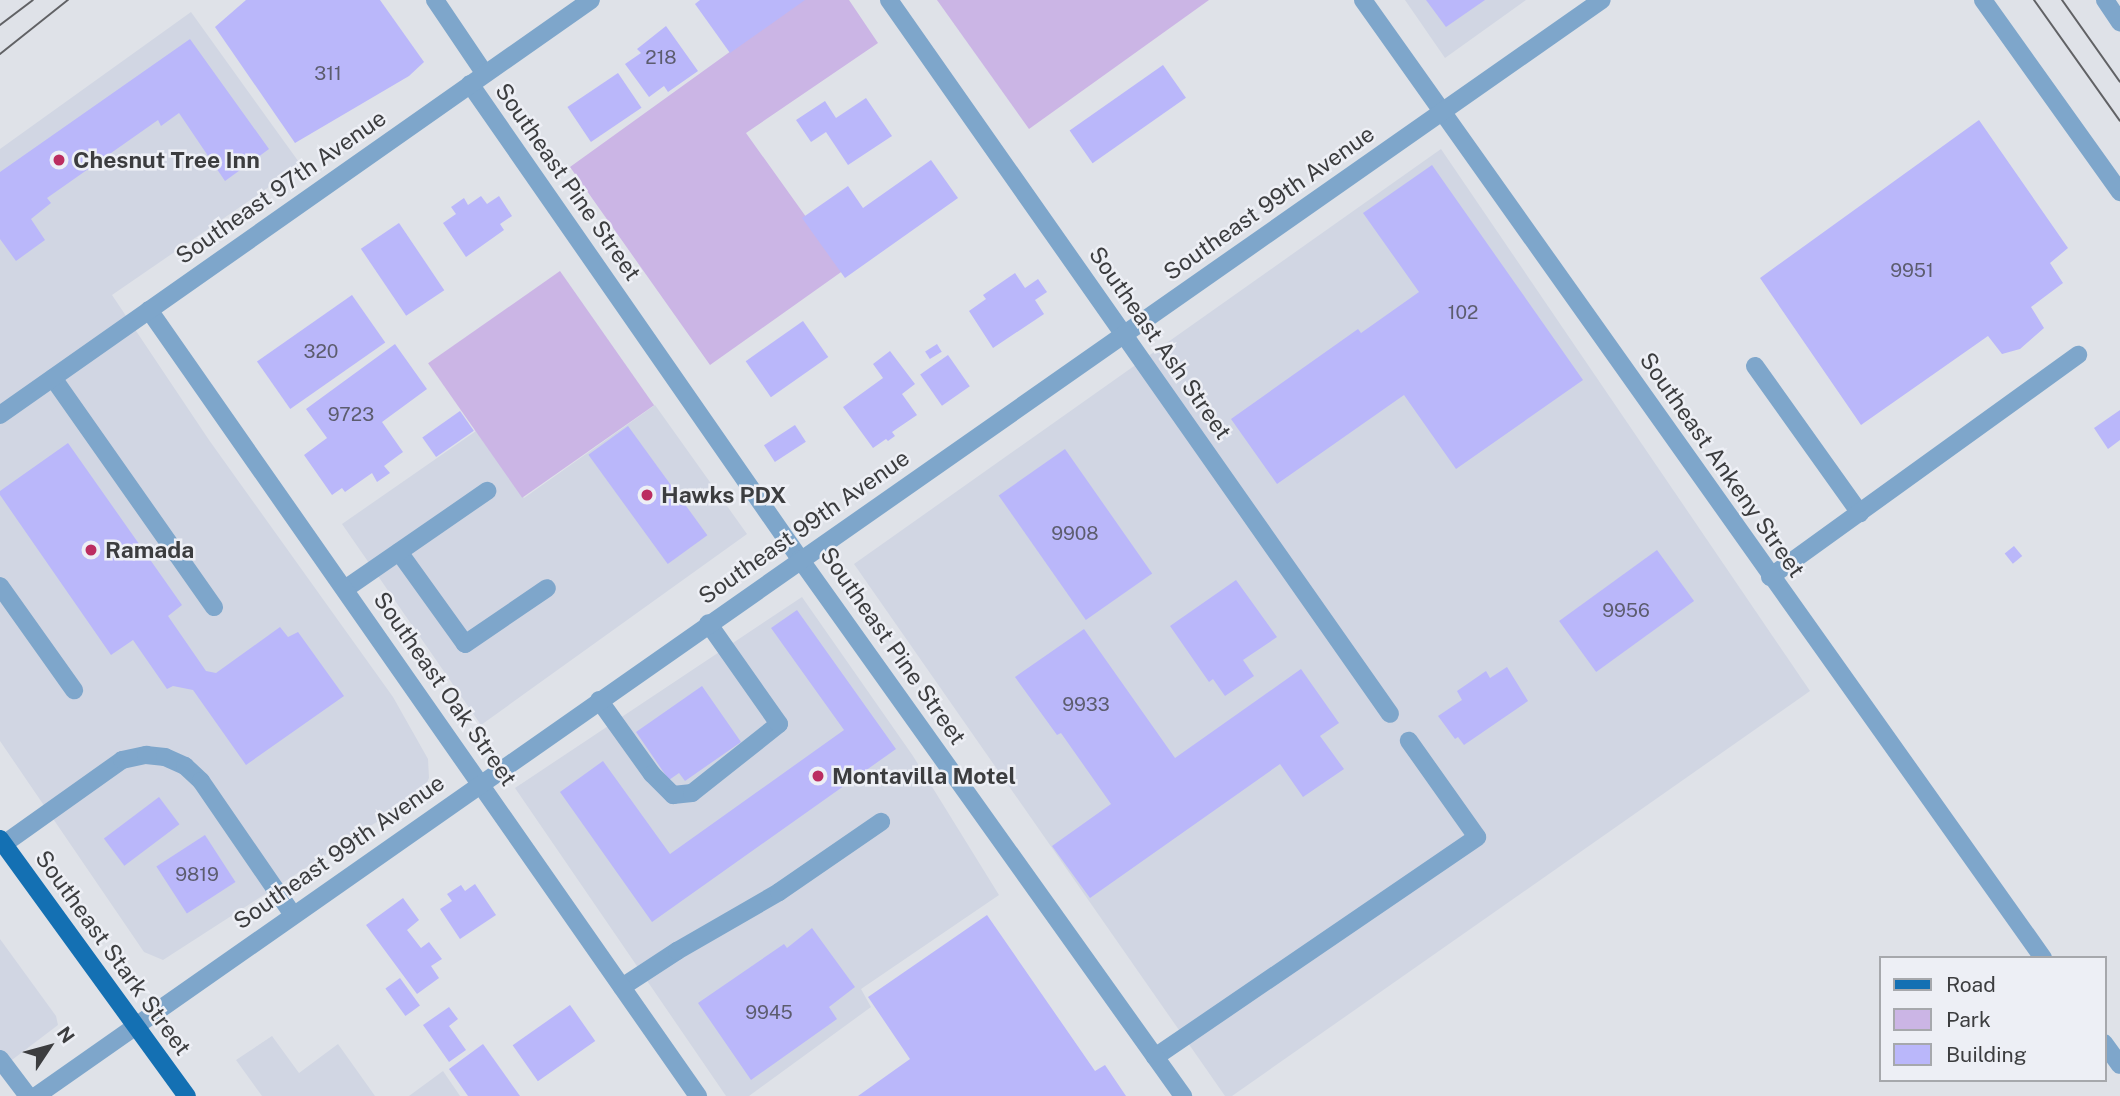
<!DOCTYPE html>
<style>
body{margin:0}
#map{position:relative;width:2120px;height:1096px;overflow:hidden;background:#dfe2e8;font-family:"Public Sans",sans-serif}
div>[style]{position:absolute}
.built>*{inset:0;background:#d1d6e3}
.green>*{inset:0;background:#cbb5e5;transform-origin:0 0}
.building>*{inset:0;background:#bab7fa;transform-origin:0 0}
.service>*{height:18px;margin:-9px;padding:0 9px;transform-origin:9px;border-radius:9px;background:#7ea6cb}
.minor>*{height:18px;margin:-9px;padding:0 9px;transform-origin:9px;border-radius:9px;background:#7ea6cb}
.tertiary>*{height:18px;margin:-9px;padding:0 9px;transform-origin:9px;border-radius:9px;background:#7ea6cb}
.primary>*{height:18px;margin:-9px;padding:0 9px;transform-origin:9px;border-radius:9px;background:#1470b3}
.tram>*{height:2px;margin:-1px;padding:0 1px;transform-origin:1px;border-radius:1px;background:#616265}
.dots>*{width:19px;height:19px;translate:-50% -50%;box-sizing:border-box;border:4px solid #edeff5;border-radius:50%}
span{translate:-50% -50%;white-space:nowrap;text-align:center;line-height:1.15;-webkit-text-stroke:5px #edeff5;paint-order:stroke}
.number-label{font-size:19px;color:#5c5c6e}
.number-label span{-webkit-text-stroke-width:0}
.poi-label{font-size:23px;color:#3c3d3f;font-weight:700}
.left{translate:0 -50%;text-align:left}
.street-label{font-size:23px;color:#3c3d3f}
.legend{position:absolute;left:1879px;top:956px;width:228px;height:126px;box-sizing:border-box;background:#edeff5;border:2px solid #a6a8ac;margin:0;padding:9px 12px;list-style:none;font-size:21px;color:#3c3d3f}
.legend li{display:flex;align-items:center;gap:14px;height:35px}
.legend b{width:35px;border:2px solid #a6a8ac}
.north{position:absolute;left:14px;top:1012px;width:70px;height:70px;-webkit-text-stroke:5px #edeff5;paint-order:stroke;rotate:54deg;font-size:19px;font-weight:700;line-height:28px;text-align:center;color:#3c3d3f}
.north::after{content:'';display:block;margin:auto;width:24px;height:32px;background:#3c3d3f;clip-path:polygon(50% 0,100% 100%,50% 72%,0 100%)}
</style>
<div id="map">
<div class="built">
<div style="clip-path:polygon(1405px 0,1526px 0,1445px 58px)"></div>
<div style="clip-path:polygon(191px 12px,301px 165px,112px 295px,209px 440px,393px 697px,428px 759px,429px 778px,423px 792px,163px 960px,144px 952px,0 741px,0 149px)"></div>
<div style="clip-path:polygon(1441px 149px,1810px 691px,1232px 1096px,1225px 1096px,854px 564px)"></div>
<div style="clip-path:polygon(655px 405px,747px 534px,481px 725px,342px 524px,476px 431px,524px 498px)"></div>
<div style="clip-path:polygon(802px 597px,913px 756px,999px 895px,861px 989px,871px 1007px,749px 1096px,726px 1096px,515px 788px)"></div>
<div style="clip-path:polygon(0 939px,56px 1016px,58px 1025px,0 1069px)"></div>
<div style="clip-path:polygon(272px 1036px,299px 1073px,338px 1044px,375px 1096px,262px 1096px,236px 1060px)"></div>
<div style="clip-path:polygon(443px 1071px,460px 1096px,409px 1096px)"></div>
</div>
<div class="green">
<div style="clip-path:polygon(802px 0,849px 0,878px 43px,746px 133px,844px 270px,710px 365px,570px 167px)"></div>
<div style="clip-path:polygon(937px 0,1209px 0,1029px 129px)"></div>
<div style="left:560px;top:271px;width:164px;height:161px;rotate:55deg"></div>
</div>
<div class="building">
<div style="clip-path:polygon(246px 0,380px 0,424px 62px,409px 76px,295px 143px,215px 27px)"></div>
<div style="clip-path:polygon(700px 0,805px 0,730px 53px,695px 4px)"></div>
<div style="clip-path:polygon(1426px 0,1485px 0,1446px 27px)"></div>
<div style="clip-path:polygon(666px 26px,698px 71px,668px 92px,664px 86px,649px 97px,625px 64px,641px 53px,637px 49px)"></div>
<div style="clip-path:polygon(190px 39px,269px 149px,225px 181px,179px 113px,161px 126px,158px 120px,47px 198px,51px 203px,31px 219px,45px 240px,16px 261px,0 239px,0 172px)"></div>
<div style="left:1163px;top:65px;width:40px;height:114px;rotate:55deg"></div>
<div style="left:618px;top:73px;width:42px;height:61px;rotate:56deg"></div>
<div style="clip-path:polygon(866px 98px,892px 136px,848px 165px,826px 132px,811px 142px,796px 120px,825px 101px,836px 118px)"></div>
<div style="clip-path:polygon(1979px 120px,2068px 248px,2050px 263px,2063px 283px,2031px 307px,2044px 328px,2020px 349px,2002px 354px,1988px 336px,1861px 425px,1760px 278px)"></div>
<div style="clip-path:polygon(931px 160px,958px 198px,845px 278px,802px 218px,848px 186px,863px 208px)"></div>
<div style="clip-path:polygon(1432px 165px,1583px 380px,1456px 469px,1404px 395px,1277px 484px,1231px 419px,1358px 329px,1361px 333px,1419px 292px,1363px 213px)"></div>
<div style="clip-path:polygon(481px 196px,487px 204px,499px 196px,512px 216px,500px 224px,504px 230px,466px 257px,443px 223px,456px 214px,451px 207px,464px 198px,468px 205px)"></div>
<div style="left:399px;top:223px;width:81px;height:46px;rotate:56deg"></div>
<div style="clip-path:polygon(1015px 273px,1025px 288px,1038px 279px,1047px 292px,1035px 300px,1044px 314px,993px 348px,969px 311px,986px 299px,983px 295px)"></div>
<div style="left:352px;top:295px;width:58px;height:116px;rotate:55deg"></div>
<div style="left:803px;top:321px;width:44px;height:70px;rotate:55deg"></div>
<div style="clip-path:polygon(395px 344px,427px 389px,382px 422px,403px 452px,384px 466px,390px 473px,377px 482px,372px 473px,345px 492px,342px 488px,332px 495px,304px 455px,327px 438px,306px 409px)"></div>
<div style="left:937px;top:344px;width:9px;height:14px;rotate:58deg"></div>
<div style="clip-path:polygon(890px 351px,915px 384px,902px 394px,917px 415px,892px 432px,895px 436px,888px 441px,886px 439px,873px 448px,843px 407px,883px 378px,873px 364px)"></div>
<div style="left:948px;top:355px;width:38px;height:34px;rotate:55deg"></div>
<div style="clip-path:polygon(2120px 410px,2120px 440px,2108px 449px,2094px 428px)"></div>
<div style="left:460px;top:411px;width:24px;height:46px;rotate:55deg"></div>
<div style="left:795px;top:425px;width:20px;height:37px;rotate:57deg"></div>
<div style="left:628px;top:426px;width:135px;height:49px;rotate:54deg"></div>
<div style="clip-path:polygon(68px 443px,182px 605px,168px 616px,206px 671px,216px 673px,280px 627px,288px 637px,298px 632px,344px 696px,246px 765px,193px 690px,173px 686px,167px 689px,133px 640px,111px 655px,0 495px,0 491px)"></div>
<div style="left:1065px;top:449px;width:152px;height:81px;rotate:55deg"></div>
<div style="left:2014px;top:546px;width:13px;height:12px;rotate:51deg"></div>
<div style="left:1657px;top:550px;width:63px;height:121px;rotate:54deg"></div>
<div style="clip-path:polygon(1236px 580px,1277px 637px,1243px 660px,1254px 676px,1225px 696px,1213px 679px,1209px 682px,1170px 626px)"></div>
<div style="clip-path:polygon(797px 610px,896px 749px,652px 922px,560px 792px,603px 761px,670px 854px,844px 730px,771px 628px)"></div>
<div style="clip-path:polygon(1084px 629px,1175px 758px,1301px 669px,1339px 723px,1320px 736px,1344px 769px,1303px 797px,1280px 764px,1090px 898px,1052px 846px,1111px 804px,1061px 733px,1057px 735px,1015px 677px)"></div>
<div style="clip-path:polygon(1507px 667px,1528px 701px,1464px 745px,1458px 737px,1455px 739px,1438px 716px,1462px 700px,1457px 691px,1486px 671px,1490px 678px)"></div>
<div style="clip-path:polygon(702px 686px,741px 742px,685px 781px,679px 773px,669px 780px,636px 732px)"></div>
<div style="left:159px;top:797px;width:34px;height:69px;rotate:53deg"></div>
<div style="left:205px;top:835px;width:56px;height:58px;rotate:57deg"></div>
<div style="clip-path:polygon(475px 884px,496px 915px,460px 939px,440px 909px,452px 901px,447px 894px,461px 885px,465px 891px)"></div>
<div style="clip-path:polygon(403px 898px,419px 920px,407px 930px,421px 948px,429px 942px,442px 959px,431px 966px,439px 978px,417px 994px,366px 925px)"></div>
<div style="clip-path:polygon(987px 915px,1095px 1071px,1105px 1065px,1126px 1096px,858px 1096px,910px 1059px,868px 997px)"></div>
<div style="clip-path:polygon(812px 928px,855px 987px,829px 1007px,837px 1019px,751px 1080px,698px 1003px,784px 944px,787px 948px)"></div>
<div style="left:400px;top:978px;width:34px;height:18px;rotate:54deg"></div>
<div style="left:570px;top:1005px;width:44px;height:70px;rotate:55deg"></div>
<div style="clip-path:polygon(449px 1007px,458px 1019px,449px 1026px,466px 1050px,449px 1062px,423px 1025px)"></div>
<div style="clip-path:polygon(483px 1044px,520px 1096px,468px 1096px,449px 1069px)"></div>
</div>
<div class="service">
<div style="left:435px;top:0;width:89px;rotate:56deg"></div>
<div style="left:1755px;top:366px;width:181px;rotate:54.5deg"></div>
<div style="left:53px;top:378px;width:280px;rotate:54.9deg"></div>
<div style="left:399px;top:552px;width:113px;rotate:54.3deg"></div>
<div style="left:465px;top:644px;width:99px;rotate:-34.3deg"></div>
<div style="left:1770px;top:577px;width:380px;rotate:-35.8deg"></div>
<div style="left:0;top:586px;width:128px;rotate:54.6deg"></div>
<div style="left:345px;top:589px;width:173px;rotate:-34.6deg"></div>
<div style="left:599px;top:700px;width:91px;rotate:54.4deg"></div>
<div style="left:652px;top:774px;width:30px;rotate:45deg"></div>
<div style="left:673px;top:795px;width:19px;rotate:-6deg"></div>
<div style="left:692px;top:793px;width:111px;rotate:-38.4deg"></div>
<div style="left:779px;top:724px;width:123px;rotate:-125.1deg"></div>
<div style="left:4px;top:844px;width:145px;rotate:-35.4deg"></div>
<div style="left:122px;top:760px;width:25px;rotate:-12deg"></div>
<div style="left:146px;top:755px;width:19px;rotate:6deg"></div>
<div style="left:165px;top:757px;width:22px;rotate:24deg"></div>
<div style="left:185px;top:766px;width:22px;rotate:43deg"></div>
<div style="left:201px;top:781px;width:163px;rotate:55.5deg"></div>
<div style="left:622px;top:987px;width:66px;rotate:-33.2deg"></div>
<div style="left:677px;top:951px;width:118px;rotate:-30deg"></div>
<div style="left:779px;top:892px;width:124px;rotate:-34.5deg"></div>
<div style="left:1155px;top:1057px;width:390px;rotate:-34.3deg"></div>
<div style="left:1477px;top:837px;width:118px;rotate:-125.3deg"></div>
<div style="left:0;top:1059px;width:46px;rotate:52.9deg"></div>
</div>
<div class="minor">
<div style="left:889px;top:0;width:872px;rotate:54.94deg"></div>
<div style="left:1363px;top:0;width:1175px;rotate:54.63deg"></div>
<div style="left:470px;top:84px;width:578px;rotate:55.21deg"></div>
<div style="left:800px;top:559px;width:660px;rotate:54.5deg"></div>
<div style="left:149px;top:310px;width:959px;rotate:55.07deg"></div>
<div style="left:0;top:415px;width:722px;rotate:-35.08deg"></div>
<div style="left:2104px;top:1043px;width:27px;rotate:54deg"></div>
</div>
<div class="tertiary">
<div style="left:1983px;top:0;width:236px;rotate:54.5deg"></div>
<div style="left:2105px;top:0;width:27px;rotate:56deg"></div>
<div style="left:36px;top:1096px;width:1911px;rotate:-34.99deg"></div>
</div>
<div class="primary">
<div style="left:0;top:839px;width:318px;rotate:54deg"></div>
</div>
<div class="tram">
<div style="left:2034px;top:0;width:148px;rotate:54.6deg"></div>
<div style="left:2062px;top:0;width:100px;rotate:54.7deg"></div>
<div style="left:0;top:25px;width:41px;rotate:-37.1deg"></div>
<div style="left:0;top:54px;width:87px;rotate:-38.5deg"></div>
</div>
<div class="dots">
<div style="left:59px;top:160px;background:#bb2d61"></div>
<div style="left:647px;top:495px;background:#bb2d61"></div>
<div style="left:91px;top:550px;background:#bb2d61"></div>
<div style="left:818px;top:776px;background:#bb2d61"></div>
</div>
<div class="number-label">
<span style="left:661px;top:58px">218</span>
<span style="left:328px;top:74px">311</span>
<span style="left:1912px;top:271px">9951</span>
<span style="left:1463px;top:313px">102</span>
<span style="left:321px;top:352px">320</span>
<span style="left:351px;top:415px">9723</span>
<span style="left:1075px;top:534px">9908</span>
<span style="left:1626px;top:611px">9956</span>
<span style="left:1086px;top:705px">9933</span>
<span style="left:197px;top:875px">9819</span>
<span style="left:769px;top:1013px">9945</span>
</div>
<div class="poi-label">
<span class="left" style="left:73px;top:160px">Chesnut Tree Inn</span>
<span class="left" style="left:661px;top:495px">Hawks PDX</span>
<span class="left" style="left:105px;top:550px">Ramada</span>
<span class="left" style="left:832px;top:776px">Montavilla Motel</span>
</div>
<div class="street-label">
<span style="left:568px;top:182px;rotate:55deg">Southeast Pine Street</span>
<span style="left:281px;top:187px;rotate:-35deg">Southeast 97th Avenue</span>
<span style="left:1269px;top:203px;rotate:-35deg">Southeast 99th Avenue</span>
<span style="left:1160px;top:343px;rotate:55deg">Southeast Ash Street</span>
<span style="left:1722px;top:465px;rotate:55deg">Southeast Ankeny Street</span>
<span style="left:804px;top:527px;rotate:-35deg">Southeast 99th Avenue</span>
<span style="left:893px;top:646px;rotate:55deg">Southeast Pine Street</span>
<span style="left:445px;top:689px;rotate:55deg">Southeast Oak Street</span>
<span style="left:339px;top:852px;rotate:-35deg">Southeast 99th Avenue</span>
<span style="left:113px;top:953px;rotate:54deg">Southeast Stark Street</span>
</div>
<ul class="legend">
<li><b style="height:9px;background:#1470b3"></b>Road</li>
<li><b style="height:19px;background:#cbb5e5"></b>Park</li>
<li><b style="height:19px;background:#bab7fa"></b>Building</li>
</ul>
<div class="north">N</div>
</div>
